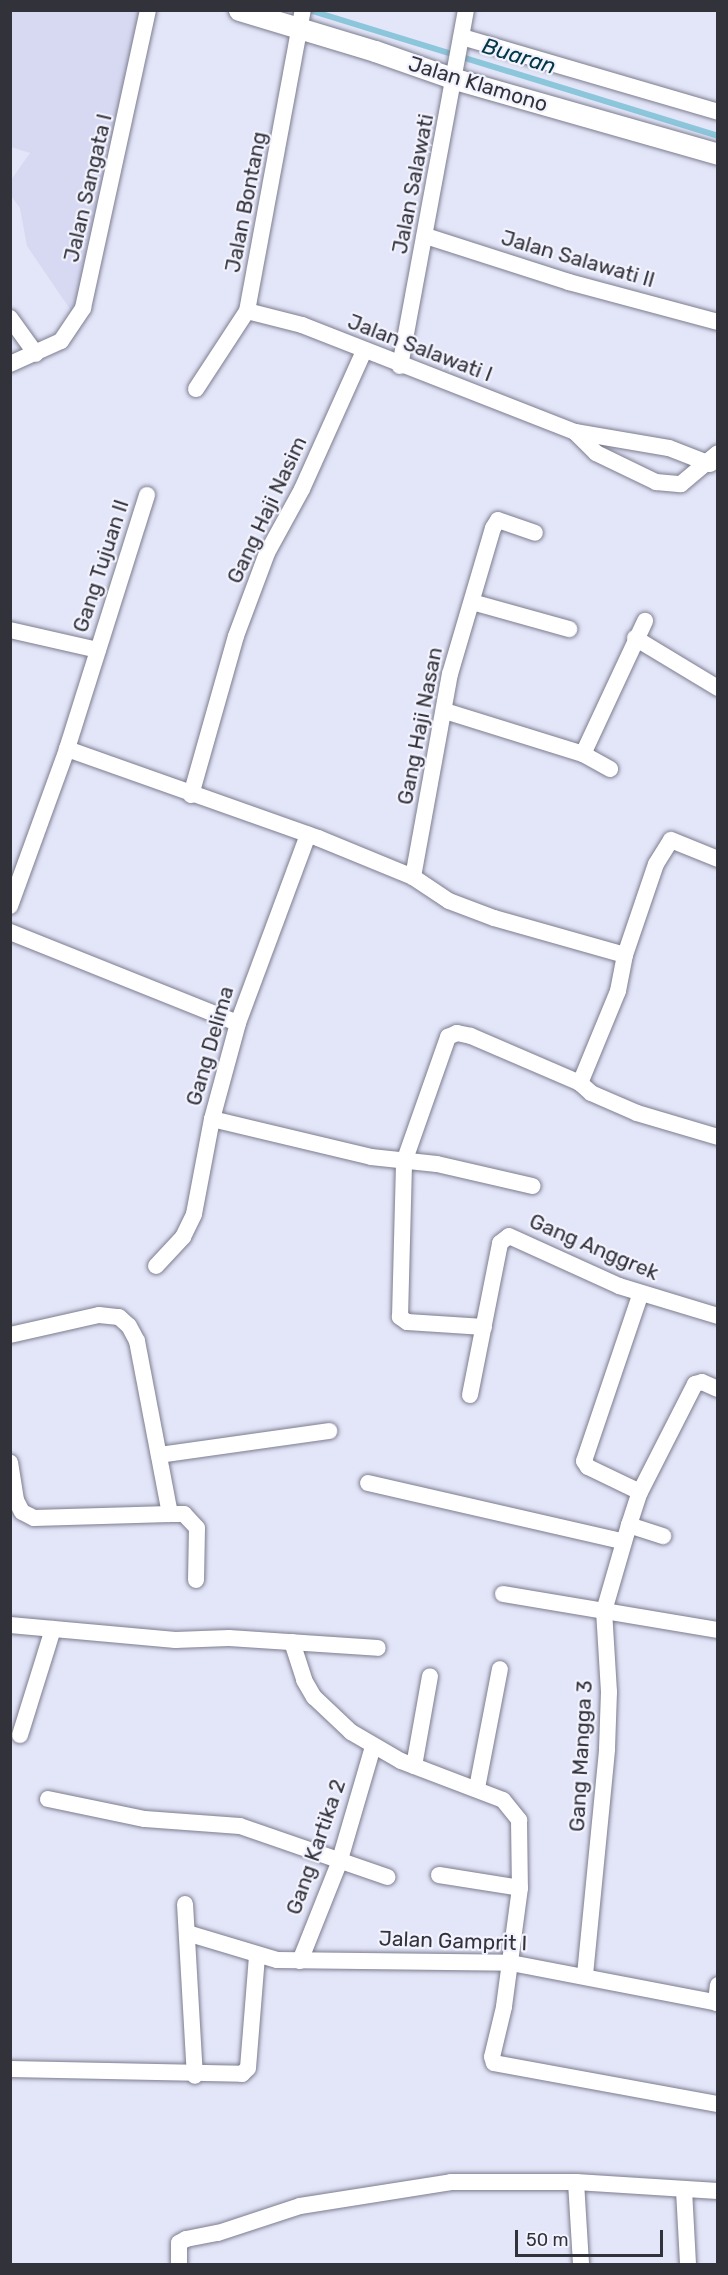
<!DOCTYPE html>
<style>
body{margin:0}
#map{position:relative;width:728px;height:2275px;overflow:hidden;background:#e3e5f8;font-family:Rubik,sans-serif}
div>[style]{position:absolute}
.built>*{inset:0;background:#d7d9f2}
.stream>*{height:6px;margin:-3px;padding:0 3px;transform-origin:3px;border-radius:3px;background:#8cc6db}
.roads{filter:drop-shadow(0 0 2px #7c7d8f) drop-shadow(0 0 2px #7c7d8f)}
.minor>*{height:16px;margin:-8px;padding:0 8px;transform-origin:8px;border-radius:8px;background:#fff}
.tertiary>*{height:21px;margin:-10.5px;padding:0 10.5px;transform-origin:10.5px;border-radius:10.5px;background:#fff}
span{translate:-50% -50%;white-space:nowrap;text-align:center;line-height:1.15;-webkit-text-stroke:4.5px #f2f3fe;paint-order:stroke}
.street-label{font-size:21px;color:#32323a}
.water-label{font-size:22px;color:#013746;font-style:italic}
.frame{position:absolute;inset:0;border:12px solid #32323a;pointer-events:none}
.scale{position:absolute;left:515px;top:2230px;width:148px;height:27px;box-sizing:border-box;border:3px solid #32323a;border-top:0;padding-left:8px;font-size:18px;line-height:21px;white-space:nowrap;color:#32323a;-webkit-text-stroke:4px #f2f3fe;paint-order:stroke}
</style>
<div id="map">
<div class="built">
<div style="clip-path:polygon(134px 10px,139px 14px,76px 318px,27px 246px,20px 208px,11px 196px,11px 180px,30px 153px,11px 147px,11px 11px)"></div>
</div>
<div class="stream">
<div style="left:309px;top:10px;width:428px;rotate:17.1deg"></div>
</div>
<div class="roads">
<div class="minor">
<div style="left:462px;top:37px;width:267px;rotate:16.3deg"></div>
<div style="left:426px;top:236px;width:150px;rotate:17.8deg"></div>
<div style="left:569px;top:282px;width:154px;rotate:15deg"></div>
<div style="left:247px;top:311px;width:57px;rotate:14.3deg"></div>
<div style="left:302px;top:325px;width:293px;rotate:21.4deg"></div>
<div style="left:575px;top:432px;width:30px;rotate:45deg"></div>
<div style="left:596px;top:453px;width:67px;rotate:25.8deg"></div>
<div style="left:656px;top:482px;width:25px;rotate:5deg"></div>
<div style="left:681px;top:484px;width:48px;rotate:-40deg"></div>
<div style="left:10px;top:318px;width:44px;rotate:54.2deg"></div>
<div style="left:10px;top:364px;width:56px;rotate:-24.3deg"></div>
<div style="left:61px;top:341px;width:40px;rotate:-56deg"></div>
<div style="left:83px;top:308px;width:305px;rotate:-77.7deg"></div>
<div style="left:400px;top:366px;width:362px;rotate:-79.5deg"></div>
<div style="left:196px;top:389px;width:93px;rotate:-56.8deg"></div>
<div style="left:247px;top:311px;width:306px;rotate:-79.5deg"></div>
<div style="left:575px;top:432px;width:95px;rotate:9.7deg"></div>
<div style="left:669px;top:448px;width:44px;rotate:21.3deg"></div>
<div style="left:147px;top:495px;width:266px;rotate:107.5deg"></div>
<div style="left:67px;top:749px;width:266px;rotate:19.5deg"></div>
<div style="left:318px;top:838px;width:103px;rotate:22.3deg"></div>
<div style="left:413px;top:877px;width:43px;rotate:33.7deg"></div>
<div style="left:449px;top:901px;width:48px;rotate:20.7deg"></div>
<div style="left:494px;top:918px;width:136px;rotate:15.8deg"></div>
<div style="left:625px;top:955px;width:37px;rotate:101deg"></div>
<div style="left:618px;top:991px;width:100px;rotate:112.4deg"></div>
<div style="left:580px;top:1083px;width:15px;rotate:42deg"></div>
<div style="left:591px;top:1093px;width:50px;rotate:23.5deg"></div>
<div style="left:637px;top:1113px;width:84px;rotate:16.5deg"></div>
<div style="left:472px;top:602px;width:101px;rotate:15.6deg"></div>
<div style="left:10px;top:630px;width:90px;rotate:12.8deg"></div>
<div style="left:635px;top:638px;width:97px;rotate:31.1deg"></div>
<div style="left:445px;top:711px;width:145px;rotate:17.3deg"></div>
<div style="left:583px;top:754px;width:147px;rotate:-65deg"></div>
<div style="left:583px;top:754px;width:31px;rotate:29deg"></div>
<div style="left:191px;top:795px;width:165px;rotate:-74.2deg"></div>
<div style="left:236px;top:636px;width:89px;rotate:-69.5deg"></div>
<div style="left:267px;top:553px;width:73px;rotate:-61.3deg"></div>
<div style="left:302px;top:489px;width:151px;rotate:-65.8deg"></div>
<div style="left:413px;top:877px;width:206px;rotate:-79.7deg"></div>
<div style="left:450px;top:674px;width:152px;rotate:-73.6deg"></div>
<div style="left:493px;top:528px;width:9px;rotate:-58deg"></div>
<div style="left:498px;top:520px;width:39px;rotate:19deg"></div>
<div style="left:10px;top:906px;width:167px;rotate:-70deg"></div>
<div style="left:10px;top:932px;width:245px;rotate:21.8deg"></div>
<div style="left:625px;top:955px;width:96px;rotate:-71.2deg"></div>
<div style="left:656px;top:864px;width:28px;rotate:-58deg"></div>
<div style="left:671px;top:840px;width:51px;rotate:22deg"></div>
<div style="left:212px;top:1119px;width:163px;rotate:13.4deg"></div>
<div style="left:371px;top:1157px;width:66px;rotate:6.1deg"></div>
<div style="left:437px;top:1164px;width:98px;rotate:13deg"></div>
<div style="left:156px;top:1266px;width:40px;rotate:-47deg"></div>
<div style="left:183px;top:1237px;width:25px;rotate:-64deg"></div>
<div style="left:194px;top:1214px;width:97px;rotate:-79.3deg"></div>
<div style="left:212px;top:1119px;width:99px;rotate:-74.8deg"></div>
<div style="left:238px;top:1023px;width:201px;rotate:-69.6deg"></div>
<div style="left:484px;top:1327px;width:77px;rotate:-176.3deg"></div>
<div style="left:407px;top:1322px;width:9px;rotate:-144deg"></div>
<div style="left:400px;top:1317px;width:155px;rotate:-88.5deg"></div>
<div style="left:404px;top:1162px;width:133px;rotate:-70.6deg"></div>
<div style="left:448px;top:1037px;width:10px;rotate:-24deg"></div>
<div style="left:457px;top:1033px;width:14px;rotate:12deg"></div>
<div style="left:471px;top:1036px;width:119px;rotate:23.3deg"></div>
<div style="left:10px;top:1335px;width:91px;rotate:-12.7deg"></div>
<div style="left:99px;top:1315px;width:20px;rotate:6deg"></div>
<div style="left:119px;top:1317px;width:13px;rotate:42deg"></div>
<div style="left:129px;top:1326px;width:17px;rotate:62deg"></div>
<div style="left:137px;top:1341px;width:176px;rotate:79.2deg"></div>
<div style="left:170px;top:1514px;width:136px;rotate:178.3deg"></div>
<div style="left:34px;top:1518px;width:13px;rotate:-153deg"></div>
<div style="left:22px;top:1512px;width:13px;rotate:-117deg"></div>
<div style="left:16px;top:1500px;width:38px;rotate:-99deg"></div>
<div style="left:470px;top:1395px;width:155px;rotate:-78.8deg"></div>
<div style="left:500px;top:1243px;width:11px;rotate:-38deg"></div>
<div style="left:509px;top:1236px;width:121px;rotate:24.4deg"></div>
<div style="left:619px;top:1286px;width:103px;rotate:16.9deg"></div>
<div style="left:159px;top:1455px;width:172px;rotate:-8deg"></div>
<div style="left:368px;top:1483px;width:261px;rotate:12.9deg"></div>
<div style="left:640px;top:1492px;width:58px;rotate:-154.3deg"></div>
<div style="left:588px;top:1467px;width:7px;rotate:-124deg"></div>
<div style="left:584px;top:1461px;width:177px;rotate:-71.3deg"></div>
<div style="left:170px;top:1514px;width:14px"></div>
<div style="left:184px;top:1514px;width:19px;rotate:47deg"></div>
<div style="left:197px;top:1528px;width:52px;rotate:91.1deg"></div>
<div style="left:629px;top:1525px;width:35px;rotate:-72deg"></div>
<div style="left:640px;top:1492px;width:121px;rotate:-63deg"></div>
<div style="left:695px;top:1384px;width:7px;rotate:-16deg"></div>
<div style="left:702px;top:1382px;width:17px;rotate:24deg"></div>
<div style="left:503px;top:1594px;width:218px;rotate:9.5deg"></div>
<div style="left:10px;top:1625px;width:166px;rotate:5.2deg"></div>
<div style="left:175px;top:1640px;width:54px;rotate:-2.1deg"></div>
<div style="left:229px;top:1638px;width:149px;rotate:3.8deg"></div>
<div style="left:292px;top:1642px;width:40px;rotate:72deg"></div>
<div style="left:304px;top:1680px;width:20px;rotate:60deg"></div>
<div style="left:314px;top:1697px;width:51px;rotate:43.4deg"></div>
<div style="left:351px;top:1732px;width:58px;rotate:30.1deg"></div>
<div style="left:401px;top:1761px;width:109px;rotate:20.9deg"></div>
<div style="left:503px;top:1800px;width:26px;rotate:51deg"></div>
<div style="left:519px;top:1820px;width:68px;rotate:89.2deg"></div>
<div style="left:520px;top:1888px;width:120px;rotate:97.7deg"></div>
<div style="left:504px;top:2007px;width:51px;rotate:103.5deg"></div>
<div style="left:492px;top:2057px;width:6px;rotate:72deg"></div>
<div style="left:494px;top:2063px;width:228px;rotate:10.4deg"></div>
<div style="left:20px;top:1735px;width:111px;rotate:-72.7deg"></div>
<div style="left:414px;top:1766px;width:91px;rotate:-79.9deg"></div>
<div style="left:477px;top:1788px;width:121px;rotate:-79.1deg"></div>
<div style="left:48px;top:1799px;width:99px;rotate:11.7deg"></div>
<div style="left:145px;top:1819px;width:95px;rotate:4.2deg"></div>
<div style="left:240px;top:1826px;width:156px;rotate:19.1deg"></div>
<div style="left:439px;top:1875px;width:82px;rotate:9.1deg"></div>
<div style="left:185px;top:1904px;width:172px;rotate:86.7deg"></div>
<div style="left:187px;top:1933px;width:94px;rotate:16.7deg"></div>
<div style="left:277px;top:1960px;width:234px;rotate:0.7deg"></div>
<div style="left:511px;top:1963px;width:211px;rotate:10.9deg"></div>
<div style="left:300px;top:1961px;width:105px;rotate:-68.3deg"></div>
<div style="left:339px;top:1863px;width:121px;rotate:-73.7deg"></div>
<div style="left:585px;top:1975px;width:227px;rotate:-84.4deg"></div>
<div style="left:607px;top:1749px;width:57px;rotate:-88deg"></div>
<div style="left:609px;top:1692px;width:81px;rotate:-93.5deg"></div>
<div style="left:604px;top:1611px;width:90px;rotate:-73.8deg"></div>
<div style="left:629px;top:1525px;width:36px;rotate:18deg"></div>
<div style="left:716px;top:2003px;width:18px;rotate:-84deg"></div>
<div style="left:10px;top:2069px;width:232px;rotate:1.2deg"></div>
<div style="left:242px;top:2074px;width:8px;rotate:-45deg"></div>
<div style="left:248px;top:2068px;width:112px;rotate:-85.4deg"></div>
<div style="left:576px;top:2182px;width:82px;rotate:86.5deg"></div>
<div style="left:684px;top:2190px;width:74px;rotate:86.9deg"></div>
<div style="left:179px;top:2264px;width:21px;rotate:-90deg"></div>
<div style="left:179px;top:2243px;width:8px;rotate:-30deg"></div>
<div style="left:186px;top:2239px;width:33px;rotate:-11deg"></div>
<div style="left:218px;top:2233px;width:86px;rotate:-18.2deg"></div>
<div style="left:300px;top:2206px;width:153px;rotate:-9deg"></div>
<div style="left:451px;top:2182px;width:125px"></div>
<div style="left:576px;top:2182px;width:142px;rotate:3.6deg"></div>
</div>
<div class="tertiary">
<div style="left:239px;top:10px;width:142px;rotate:16.8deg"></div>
<div style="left:375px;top:51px;width:85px;rotate:19.3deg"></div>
<div style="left:455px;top:79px;width:273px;rotate:15.9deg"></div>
</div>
</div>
<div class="street-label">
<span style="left:478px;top:84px;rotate:17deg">Jalan Klamono</span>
<span style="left:413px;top:184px;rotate:-79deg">Jalan Salawati</span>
<span style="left:88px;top:188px;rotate:-77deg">Jalan Sangata I</span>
<span style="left:246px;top:202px;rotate:-79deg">Jalan Bontang</span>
<span style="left:578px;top:259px;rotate:16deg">Jalan Salawati II</span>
<span style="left:420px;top:348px;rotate:21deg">Jalan Salawati I</span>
<span style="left:267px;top:510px;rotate:-65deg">Gang Haji Nasim</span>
<span style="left:101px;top:566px;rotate:-72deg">Gang Tujuan II</span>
<span style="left:420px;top:726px;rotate:-79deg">Gang Haji Nasan</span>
<span style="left:210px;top:1046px;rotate:-74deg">Gang Delima</span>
<span style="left:594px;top:1247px;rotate:23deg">Gang Anggrek</span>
<span style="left:581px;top:1756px;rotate:-87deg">Gang Mangga 3</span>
<span style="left:316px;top:1847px;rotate:-71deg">Gang Kartika 2</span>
<span style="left:453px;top:1941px;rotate:2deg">Jalan Gamprit I</span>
</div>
<div class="water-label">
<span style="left:519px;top:56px;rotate:17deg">Buaran</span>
</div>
<div class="frame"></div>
<div class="scale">50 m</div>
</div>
